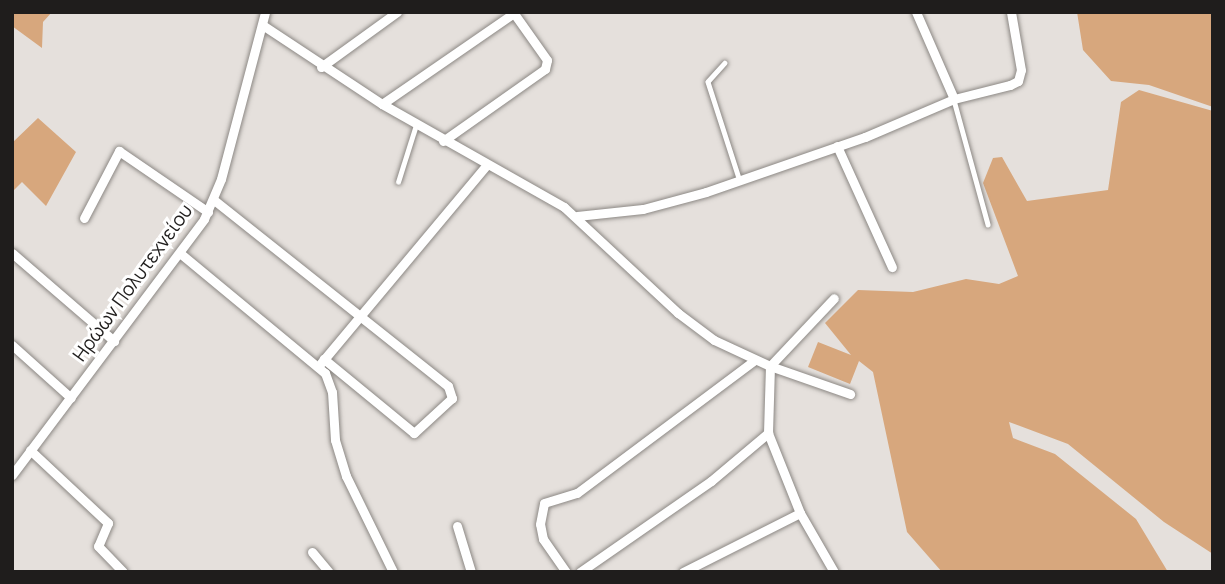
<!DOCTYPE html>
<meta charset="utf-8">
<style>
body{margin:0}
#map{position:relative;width:1225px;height:584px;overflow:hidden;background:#e5e0dc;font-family:Manrope,sans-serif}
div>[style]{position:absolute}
.green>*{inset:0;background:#d7a77d}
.roads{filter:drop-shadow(0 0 2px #8c8884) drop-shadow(0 0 2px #8c8884)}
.lane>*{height:4.5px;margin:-2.25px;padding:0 2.25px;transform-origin:2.25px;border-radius:2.25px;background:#fff}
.street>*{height:9px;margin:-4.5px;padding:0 4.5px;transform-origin:4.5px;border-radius:4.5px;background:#fff}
span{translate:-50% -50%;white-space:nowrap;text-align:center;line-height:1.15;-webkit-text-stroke:6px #fff;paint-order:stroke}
.street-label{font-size:19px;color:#1f1d1c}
.frame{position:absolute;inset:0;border:14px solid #1f1d1c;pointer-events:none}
</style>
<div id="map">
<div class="green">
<div style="clip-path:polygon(12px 12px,52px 12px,43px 22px,42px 48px,12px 26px)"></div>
<div style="clip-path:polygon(1077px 12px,1213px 12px,1213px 107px,1149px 85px,1111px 81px,1083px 50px)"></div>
<div style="clip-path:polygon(1139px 90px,1213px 111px,1213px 554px,1164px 522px,1068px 444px,1009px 422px,1013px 438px,1055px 454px,1136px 519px,1168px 572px,942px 572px,907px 532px,873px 372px,859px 361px,850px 384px,808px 367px,818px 342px,851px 355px,825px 323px,858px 290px,913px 292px,966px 279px,999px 284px,1018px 276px,983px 183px,993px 158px,1002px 157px,1027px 201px,1108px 190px,1121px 102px)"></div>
<div style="clip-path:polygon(38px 118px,76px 152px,46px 206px,22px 182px,12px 192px,12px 143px)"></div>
</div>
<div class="roads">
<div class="lane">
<div style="left:725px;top:63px;width:25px;rotate:132deg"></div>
<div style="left:708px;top:82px;width:101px;rotate:72.1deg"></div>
<div style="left:954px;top:100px;width:129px;rotate:74.7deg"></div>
<div style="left:398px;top:182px;width:60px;rotate:-72.5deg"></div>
</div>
<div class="street">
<div style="left:916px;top:12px;width:95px;rotate:66.4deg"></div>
<div style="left:264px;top:26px;width:141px;rotate:33.5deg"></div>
<div style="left:382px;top:104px;width:209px;rotate:29.5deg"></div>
<div style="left:564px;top:207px;width:156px;rotate:42.9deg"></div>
<div style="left:678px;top:313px;width:45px;rotate:36.9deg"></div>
<div style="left:714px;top:340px;width:62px;rotate:24.9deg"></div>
<div style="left:770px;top:366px;width:85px;rotate:19.3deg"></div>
<div style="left:321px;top:67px;width:94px;rotate:-35.9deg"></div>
<div style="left:382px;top:104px;width:160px;rotate:-34.6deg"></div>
<div style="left:443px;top:141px;width:125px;rotate:-35.2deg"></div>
<div style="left:545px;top:69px;width:9px;rotate:-77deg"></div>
<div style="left:547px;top:60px;width:59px;rotate:-125.3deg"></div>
<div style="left:837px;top:146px;width:133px;rotate:65.6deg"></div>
<div style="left:214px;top:200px;width:299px;rotate:38.5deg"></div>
<div style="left:448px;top:386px;width:13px;rotate:72deg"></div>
<div style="left:452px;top:398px;width:52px;rotate:137.4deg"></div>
<div style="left:414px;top:433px;width:117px;rotate:-140.6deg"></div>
<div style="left:577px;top:216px;width:66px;rotate:-6.1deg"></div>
<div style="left:643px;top:209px;width:65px;rotate:-15.1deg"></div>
<div style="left:706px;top:192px;width:168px;rotate:-19.1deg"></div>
<div style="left:865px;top:137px;width:97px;rotate:-23.1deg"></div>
<div style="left:954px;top:99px;width:58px;rotate:-14deg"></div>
<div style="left:1010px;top:85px;width:9px;rotate:-27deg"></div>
<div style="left:1018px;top:81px;width:11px;rotate:-75deg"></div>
<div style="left:1021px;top:70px;width:59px;rotate:-99.8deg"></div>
<div style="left:84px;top:218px;width:76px;rotate:-62.4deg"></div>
<div style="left:119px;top:151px;width:108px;rotate:34.4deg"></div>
<div style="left:12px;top:253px;width:135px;rotate:40.8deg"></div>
<div style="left:181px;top:254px;width:187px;rotate:39.6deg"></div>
<div style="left:325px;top:373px;width:20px;rotate:70deg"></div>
<div style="left:332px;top:392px;width:48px;rotate:86.4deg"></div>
<div style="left:335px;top:440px;width:38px;rotate:73deg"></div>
<div style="left:346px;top:476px;width:107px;rotate:63.9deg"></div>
<div style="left:12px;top:345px;width:79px;rotate:41.9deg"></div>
<div style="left:321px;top:363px;width:257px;rotate:-50.1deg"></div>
<div style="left:30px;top:450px;width:107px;rotate:43.1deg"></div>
<div style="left:108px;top:523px;width:25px;rotate:113deg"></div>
<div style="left:98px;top:546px;width:36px;rotate:46deg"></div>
<div style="left:12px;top:475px;width:320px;rotate:-53.1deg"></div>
<div style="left:204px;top:219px;width:43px;rotate:-67deg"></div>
<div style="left:221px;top:179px;width:173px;rotate:-75.2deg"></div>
<div style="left:457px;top:526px;width:48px;rotate:73.1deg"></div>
<div style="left:312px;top:552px;width:26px;rotate:50deg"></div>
<div style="left:566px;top:572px;width:40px;rotate:-124.9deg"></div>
<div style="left:543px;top:539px;width:15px;rotate:-101deg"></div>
<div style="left:540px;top:524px;width:21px;rotate:-79deg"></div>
<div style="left:544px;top:503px;width:34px;rotate:-17deg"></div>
<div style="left:577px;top:493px;width:222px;rotate:-36.8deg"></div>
<div style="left:580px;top:572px;width:160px;rotate:-34.8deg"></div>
<div style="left:711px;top:481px;width:75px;rotate:-40.1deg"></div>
<div style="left:683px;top:572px;width:131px;rotate:-26.8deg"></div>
<div style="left:834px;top:572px;width:68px;rotate:-120deg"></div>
<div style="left:800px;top:513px;width:86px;rotate:-111.8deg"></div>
<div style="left:768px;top:433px;width:67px;rotate:-88.3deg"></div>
<div style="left:770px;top:366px;width:93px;rotate:-46.7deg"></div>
</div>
</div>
<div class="street-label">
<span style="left:133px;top:283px;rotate:-54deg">Ηρώων Πολυτεχνείου</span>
</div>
<div class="frame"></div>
</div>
